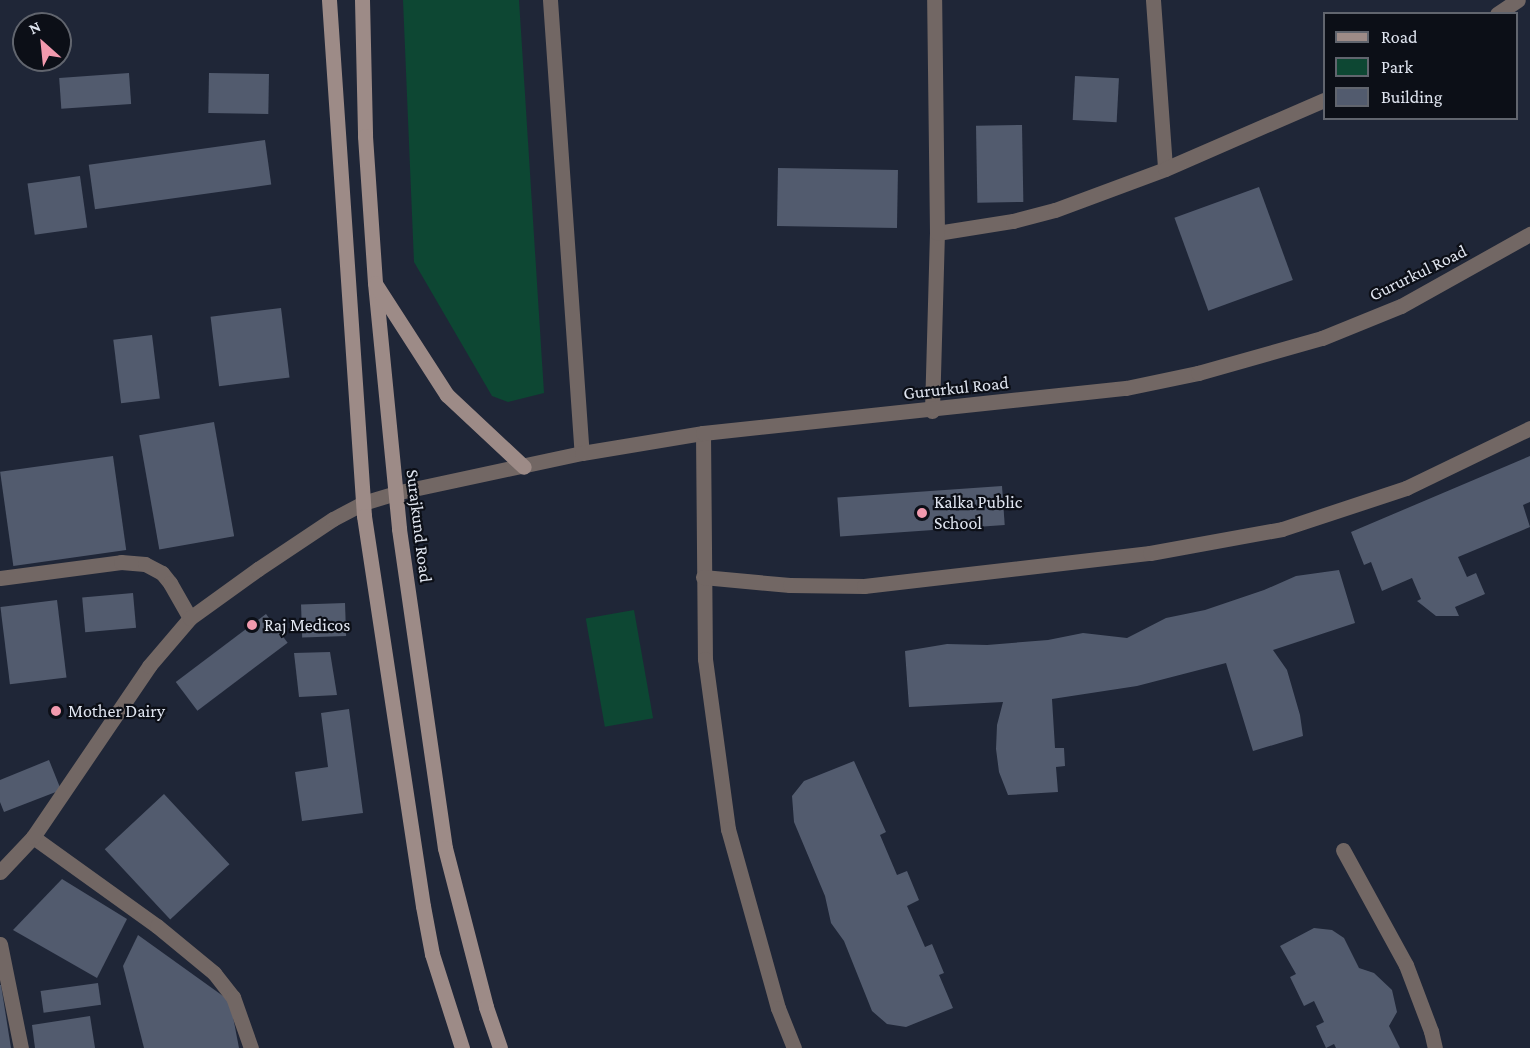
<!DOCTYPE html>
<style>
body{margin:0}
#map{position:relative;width:1530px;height:1048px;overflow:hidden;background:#1f2637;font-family:"Crimson Pro",serif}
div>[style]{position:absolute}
.green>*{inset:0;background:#0d4733;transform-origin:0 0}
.building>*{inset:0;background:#525b6e;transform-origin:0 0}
.minor>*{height:15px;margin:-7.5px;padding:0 7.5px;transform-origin:7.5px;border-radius:7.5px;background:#726764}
.tertiary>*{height:15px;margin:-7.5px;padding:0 7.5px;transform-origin:7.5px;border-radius:7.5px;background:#726764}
.secondary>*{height:15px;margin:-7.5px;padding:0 7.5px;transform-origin:7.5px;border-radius:7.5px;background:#9d8b87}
.dots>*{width:16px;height:16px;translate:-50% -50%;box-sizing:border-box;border:3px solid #0c0f17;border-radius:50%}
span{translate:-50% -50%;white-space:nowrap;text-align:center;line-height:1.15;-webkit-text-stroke:4.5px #0c0f17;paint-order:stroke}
.street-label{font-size:18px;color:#e0e5f0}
.poi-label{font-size:18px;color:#e0e5f0}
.left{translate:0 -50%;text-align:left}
.legend{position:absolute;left:1323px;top:12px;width:195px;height:108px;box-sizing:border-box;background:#0c0f17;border:2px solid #61656e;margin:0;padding:8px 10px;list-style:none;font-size:18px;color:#e0e5f0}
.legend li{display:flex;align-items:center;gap:12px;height:30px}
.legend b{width:30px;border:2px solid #61656e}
.north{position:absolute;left:12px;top:12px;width:60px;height:60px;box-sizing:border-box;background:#0c0f17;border:2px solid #61656e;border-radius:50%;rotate:333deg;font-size:16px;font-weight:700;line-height:24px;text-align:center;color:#e0e5f0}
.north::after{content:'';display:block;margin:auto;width:21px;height:27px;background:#f29aae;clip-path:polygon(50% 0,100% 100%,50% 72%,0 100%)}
</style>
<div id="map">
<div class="green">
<div style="clip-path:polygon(403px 0,519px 0,544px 393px,508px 402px,492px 396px,414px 262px)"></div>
<div style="left:634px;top:610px;width:110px;height:49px;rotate:80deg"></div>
</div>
<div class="building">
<div style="left:129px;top:73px;width:31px;height:70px;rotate:86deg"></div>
<div style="left:209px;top:73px;width:60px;height:40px;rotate:1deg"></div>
<div style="left:1075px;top:76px;width:44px;height:44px;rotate:3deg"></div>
<div style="left:1022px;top:125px;width:77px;height:46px;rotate:89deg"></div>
<div style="left:265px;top:140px;width:45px;height:178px;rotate:82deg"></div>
<div style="left:778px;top:168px;width:120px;height:58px;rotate:1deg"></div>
<div style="left:80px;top:176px;width:52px;height:53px;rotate:82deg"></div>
<div style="left:1259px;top:187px;width:99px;height:90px;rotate:70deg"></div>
<div style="left:281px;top:308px;width:70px;height:71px;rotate:83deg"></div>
<div style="left:152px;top:335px;width:64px;height:39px;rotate:83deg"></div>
<div style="left:214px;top:422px;width:116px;height:76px;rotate:80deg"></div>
<div style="left:113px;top:456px;width:95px;height:114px;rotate:82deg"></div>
<div style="clip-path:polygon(1530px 456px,1530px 502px,1523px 505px,1530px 527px,1458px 557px,1467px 577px,1476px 573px,1485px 594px,1455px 607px,1459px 616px,1436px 616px,1417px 601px,1421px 599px,1412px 578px,1382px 591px,1371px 562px,1364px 565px,1351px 532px)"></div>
<div style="left:1002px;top:486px;width:39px;height:165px;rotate:86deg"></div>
<div style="clip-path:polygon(1339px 570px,1355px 623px,1273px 650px,1287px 670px,1300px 715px,1303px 736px,1253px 751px,1226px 663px,1137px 686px,1052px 699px,1055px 748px,1064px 748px,1065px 766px,1056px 767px,1058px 792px,1008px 795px,999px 772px,996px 749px,997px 725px,1003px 702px,909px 707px,905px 651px,947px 644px,987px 645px,1048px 640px,1083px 633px,1127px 638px,1166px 618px,1205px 610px,1264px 590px,1296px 576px)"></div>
<div style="left:133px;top:593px;width:35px;height:51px;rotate:85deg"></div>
<div style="left:57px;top:600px;width:78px;height:57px;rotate:83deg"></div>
<div style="left:345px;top:603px;width:33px;height:44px;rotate:88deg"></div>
<div style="left:266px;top:614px;width:36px;height:113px;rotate:53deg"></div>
<div style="clip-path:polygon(330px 652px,337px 695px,299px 697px,294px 653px)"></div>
<div style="clip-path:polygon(349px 709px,363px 813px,302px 821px,295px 772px,328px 767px,321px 713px)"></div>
<div style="clip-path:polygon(49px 760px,61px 790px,4px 812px,0 802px,0 780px)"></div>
<div style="clip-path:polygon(854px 761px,886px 832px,880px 835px,897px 875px,907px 871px,919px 900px,907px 906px,925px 947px,932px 944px,944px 973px,939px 975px,953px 1008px,906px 1027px,887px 1024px,872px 1011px,844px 941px,831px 923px,825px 896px,794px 822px,792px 796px,804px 781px)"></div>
<div style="left:164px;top:794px;width:96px;height:81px;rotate:47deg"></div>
<div style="clip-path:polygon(62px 879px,127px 919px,97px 978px,13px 930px)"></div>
<div style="clip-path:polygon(1314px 928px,1332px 930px,1344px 938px,1359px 968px,1374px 973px,1392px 990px,1397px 1012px,1389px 1026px,1400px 1048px,1336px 1048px,1334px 1044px,1326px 1048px,1316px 1026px,1324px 1022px,1314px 1001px,1304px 1006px,1290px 977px,1296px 974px,1280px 946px)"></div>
<div style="clip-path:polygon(138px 935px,230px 1001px,239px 1048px,144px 1048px,123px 966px)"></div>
<div style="left:98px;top:983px;width:22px;height:58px;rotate:82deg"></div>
<div style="clip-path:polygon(0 985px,1px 985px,11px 1048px,0 1048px)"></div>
<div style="clip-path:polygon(90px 1016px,95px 1048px,35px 1048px,32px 1025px)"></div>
</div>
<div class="minor">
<div style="left:550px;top:0;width:454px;rotate:86deg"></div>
<div style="left:1153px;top:0;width:169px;rotate:85.9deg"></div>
<div style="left:1497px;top:14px;width:25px;rotate:-34deg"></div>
<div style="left:937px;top:233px;width:77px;rotate:-9deg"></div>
<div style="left:1013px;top:221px;width:43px;rotate:-14.7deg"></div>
<div style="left:1055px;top:210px;width:117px;rotate:-20.4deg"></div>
<div style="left:1165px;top:169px;width:173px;rotate:-23.5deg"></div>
<div style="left:932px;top:411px;width:178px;rotate:-88.4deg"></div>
<div style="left:937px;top:233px;width:233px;rotate:-90.7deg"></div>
<div style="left:703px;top:433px;width:226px;rotate:89.5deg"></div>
<div style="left:705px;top:659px;width:172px;rotate:82.3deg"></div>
<div style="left:728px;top:829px;width:186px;rotate:74.4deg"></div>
<div style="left:778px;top:1008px;width:43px;rotate:68.2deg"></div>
<div style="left:703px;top:577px;width:87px;rotate:5.3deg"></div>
<div style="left:790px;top:585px;width:74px;rotate:0.8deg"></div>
<div style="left:864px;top:586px;width:288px;rotate:-6.6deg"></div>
<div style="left:1150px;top:553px;width:134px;rotate:-10.3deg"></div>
<div style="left:1282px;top:529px;width:131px;rotate:-18.3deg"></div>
<div style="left:1406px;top:488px;width:138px;rotate:-25.8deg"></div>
<div style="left:0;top:578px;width:122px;rotate:-7.5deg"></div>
<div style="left:121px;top:562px;width:24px;rotate:5deg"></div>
<div style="left:145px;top:564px;width:19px;rotate:28deg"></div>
<div style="left:162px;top:573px;width:13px;rotate:51deg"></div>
<div style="left:170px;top:583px;width:40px;rotate:60.3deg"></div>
<div style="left:33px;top:837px;width:153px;rotate:35.7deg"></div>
<div style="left:157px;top:926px;width:74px;rotate:39.5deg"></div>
<div style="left:214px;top:973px;width:31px;rotate:52deg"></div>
<div style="left:233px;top:997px;width:54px;rotate:70.6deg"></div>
<div style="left:1343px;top:850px;width:131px;rotate:61.3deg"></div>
<div style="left:1406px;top:965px;width:71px;rotate:69.3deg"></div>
<div style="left:1431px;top:1031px;width:17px;rotate:77deg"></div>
<div style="left:0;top:872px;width:48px;rotate:-46.7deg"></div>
<div style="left:33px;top:837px;width:207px;rotate:-55.8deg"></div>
<div style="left:149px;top:666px;width:63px;rotate:-49.5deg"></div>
<div style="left:190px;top:618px;width:84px;rotate:-35.8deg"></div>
<div style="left:258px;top:569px;width:90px;rotate:-33.7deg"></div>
<div style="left:333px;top:519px;width:34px;rotate:-28deg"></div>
<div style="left:0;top:944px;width:106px;rotate:78.6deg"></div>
</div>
<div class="tertiary">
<div style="left:363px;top:503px;width:34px;rotate:-17deg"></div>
<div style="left:395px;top:493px;width:191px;rotate:-12.1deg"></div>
<div style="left:582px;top:453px;width:123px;rotate:-9.4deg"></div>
<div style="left:703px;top:433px;width:425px;rotate:-6.1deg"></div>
<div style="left:1126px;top:388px;width:74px;rotate:-11.8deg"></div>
<div style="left:1198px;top:373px;width:129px;rotate:-15.8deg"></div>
<div style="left:1322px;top:338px;width:85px;rotate:-22.1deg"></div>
<div style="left:1401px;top:306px;width:148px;rotate:-29.2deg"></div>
</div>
<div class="secondary">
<div style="left:329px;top:0;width:517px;rotate:86.12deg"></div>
<div style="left:364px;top:516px;width:394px;rotate:81.4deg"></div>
<div style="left:423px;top:906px;width:49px;rotate:79.4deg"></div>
<div style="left:432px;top:954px;width:99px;rotate:72.3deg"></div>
<div style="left:362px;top:0;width:136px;rotate:88.7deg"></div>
<div style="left:365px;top:136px;width:147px;rotate:86.1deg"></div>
<div style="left:375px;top:283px;width:247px;rotate:84.4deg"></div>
<div style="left:399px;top:529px;width:322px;rotate:81.8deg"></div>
<div style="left:445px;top:848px;width:164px;rotate:75.5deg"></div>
<div style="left:486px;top:1007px;width:43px;rotate:71.1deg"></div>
<div style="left:376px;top:285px;width:131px;rotate:57.2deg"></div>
<div style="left:447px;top:395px;width:105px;rotate:43.1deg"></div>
</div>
<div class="dots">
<div style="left:922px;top:513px;background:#f29aae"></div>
<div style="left:252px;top:625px;background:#f29aae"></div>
<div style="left:56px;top:711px;background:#f29aae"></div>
</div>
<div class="street-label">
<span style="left:1418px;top:273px;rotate:-26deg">Gururkul Road</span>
<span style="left:956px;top:388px;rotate:-6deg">Gururkul Road</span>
<span style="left:419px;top:526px;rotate:83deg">Surajkund Road</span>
</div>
<div class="poi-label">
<span class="left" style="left:934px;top:513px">Kalka Public<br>School</span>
<span class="left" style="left:264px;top:625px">Raj Medicos</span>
<span class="left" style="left:68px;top:711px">Mother Dairy</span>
</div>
<ul class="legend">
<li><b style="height:8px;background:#9d8b87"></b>Road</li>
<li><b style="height:16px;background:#0d4733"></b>Park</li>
<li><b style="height:16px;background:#525b6e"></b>Building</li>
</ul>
<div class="north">N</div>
</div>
